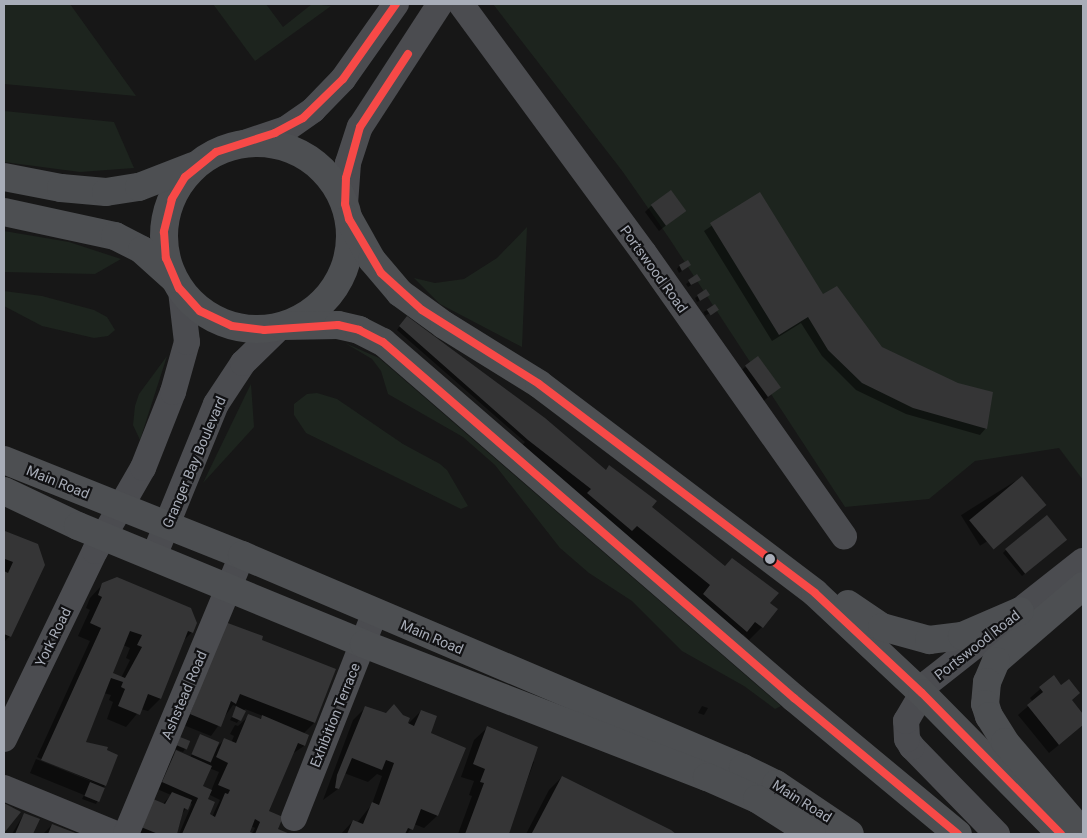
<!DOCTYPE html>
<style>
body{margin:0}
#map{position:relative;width:1087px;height:838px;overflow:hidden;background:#171717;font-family:Roboto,sans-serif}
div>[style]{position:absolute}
.green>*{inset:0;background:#1d241e}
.shadow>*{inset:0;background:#0007;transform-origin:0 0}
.building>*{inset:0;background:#353536;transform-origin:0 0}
.minor>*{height:26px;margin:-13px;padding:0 13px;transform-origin:13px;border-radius:13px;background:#4b4c50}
.major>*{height:28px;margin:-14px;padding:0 14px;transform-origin:14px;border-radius:14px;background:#4d4f52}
.major>.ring{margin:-14px;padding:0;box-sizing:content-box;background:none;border:28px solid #4d4f52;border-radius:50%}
.bus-1>*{height:8px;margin:-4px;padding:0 4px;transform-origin:4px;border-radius:4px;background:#f74947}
.dots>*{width:14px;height:14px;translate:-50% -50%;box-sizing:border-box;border:2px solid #111113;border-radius:50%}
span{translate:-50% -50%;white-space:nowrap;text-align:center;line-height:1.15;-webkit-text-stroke:4.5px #111113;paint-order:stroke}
.street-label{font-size:14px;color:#a8adb8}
.frame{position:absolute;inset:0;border:5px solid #a8adb8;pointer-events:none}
</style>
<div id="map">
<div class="green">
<div style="clip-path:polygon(4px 4px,70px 4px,136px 96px,4px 84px)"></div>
<div style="clip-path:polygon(213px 4px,266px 4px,283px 27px,312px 4px,331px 6px,255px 61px)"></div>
<div style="clip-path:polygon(493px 4px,1083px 4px,1083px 480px,1059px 448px,975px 461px,929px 499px,845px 507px,669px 238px,623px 172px)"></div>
<div style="clip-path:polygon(4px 111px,114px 122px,134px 168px,80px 172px,4px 162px)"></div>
<div style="clip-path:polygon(527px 227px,522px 347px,440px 304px,414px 278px,435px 283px,464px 279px,497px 258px)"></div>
<div style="clip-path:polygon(4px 231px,69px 242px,121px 259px,95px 274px,4px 272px)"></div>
<div style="clip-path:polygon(4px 291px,42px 296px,94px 310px,107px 317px,115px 330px,108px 336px,94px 338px,42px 326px,4px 306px)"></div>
<div style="clip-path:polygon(345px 343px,379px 358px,781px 706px,775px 709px,744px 686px,682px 651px,632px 601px,589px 573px,560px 548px,495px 465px,463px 437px,388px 394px,381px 371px,372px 359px)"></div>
<div style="clip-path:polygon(167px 356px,140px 440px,133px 425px,135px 406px,139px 394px)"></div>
<div style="clip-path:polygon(251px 384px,254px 427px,203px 483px,245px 396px)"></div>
<div style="clip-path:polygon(317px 393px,337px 399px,403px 444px,440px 464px,447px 470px,468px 506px,461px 509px,306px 433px,294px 415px,294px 404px,307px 394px)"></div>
</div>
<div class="shadow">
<div style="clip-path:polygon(759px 194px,822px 296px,881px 348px,986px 428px,980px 435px,906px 414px,856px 390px,822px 356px,801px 323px,772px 341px,704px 231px)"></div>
<div style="clip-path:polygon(651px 206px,684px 211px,659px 231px,645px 212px)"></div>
<div style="clip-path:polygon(690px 265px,679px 273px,677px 269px,679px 266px)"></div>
<div style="clip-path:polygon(697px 276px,699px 280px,688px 287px,686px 284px)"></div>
<div style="clip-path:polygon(698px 296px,705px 298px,697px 302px,695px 298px)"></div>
<div style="left:715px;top:306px;width:4px;height:13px;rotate:63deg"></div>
<div style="clip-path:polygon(404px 320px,650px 508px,769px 603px,762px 627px,749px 640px,743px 634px,734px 644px,517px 452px,525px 442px,397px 330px)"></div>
<div style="clip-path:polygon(745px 367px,779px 388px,760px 404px,739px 373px)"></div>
<div style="left:1022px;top:477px;width:36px;height:72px;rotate:58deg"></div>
<div style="clip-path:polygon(4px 531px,37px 545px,10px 636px,4px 642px)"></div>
<div style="clip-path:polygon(1062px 543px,1022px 576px,1003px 553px,1006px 550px)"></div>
<div style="clip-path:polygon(evenodd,103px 584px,192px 632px,183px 641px,160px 699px,148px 711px,141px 709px,126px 727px,107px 719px,113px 702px,109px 700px,111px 695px,104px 693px,84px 743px,105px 785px,96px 804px,82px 799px,84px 795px,30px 773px,36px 759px,100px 785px,37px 757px,90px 641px,78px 636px,90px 610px,86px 608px,90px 598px,103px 584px,123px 645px,130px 648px,126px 658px,130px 660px,121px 678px,112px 674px,123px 645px)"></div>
<div style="clip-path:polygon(evenodd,216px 633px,261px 641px,335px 670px,314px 723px,303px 734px,304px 746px,292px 754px,268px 811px,276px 829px,287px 834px,179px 834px,192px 804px,190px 803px,178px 819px,181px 820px,176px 834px,136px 834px,171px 795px,157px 789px,170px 758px,176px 752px,190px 758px,200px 735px,215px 749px,224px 740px,231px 743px,234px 736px,230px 734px,235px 725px,238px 726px,249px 716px,259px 720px,263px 716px,245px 709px,237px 723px,230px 720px,238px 707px,233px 705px,211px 736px,181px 724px,216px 633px,209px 768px,219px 772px,211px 791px,201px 786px,209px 768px,216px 633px,208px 794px,220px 800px,212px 817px,208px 815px,208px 794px,216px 633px,251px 826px,255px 828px,252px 834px,248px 832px,251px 826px)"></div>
<div style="clip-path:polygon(1054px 677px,1083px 716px,1083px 725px,1049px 753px,1018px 715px,1033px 702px,1030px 698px)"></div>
<div style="clip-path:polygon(702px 706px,708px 708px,704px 715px,698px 713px)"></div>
<div style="clip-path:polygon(366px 707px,405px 727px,421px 711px,429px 734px,437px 816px,424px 828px,414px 824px,407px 834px,341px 834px,353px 821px,357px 823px,372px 804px,382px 776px,377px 774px,368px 782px,344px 773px,338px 789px,323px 800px,353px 720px)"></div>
<div style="clip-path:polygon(487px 728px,534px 762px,507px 834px,458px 834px,472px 796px,469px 795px,474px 781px,461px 777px,474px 740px)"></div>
<div style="clip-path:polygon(178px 741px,185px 749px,183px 752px,175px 749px)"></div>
<div style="clip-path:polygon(562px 777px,674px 834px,526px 834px,549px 790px)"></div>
<div style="clip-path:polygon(24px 814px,38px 820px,32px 834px,12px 834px)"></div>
<div style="clip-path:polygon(52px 825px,74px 834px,43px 834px)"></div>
</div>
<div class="building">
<div style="left:671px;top:190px;width:26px;height:25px;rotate:54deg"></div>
<div style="clip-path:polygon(760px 192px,823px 294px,837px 286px,882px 347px,958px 383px,993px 392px,987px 429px,913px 408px,862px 383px,828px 350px,808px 317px,779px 335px,710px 223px)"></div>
<div style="clip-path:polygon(688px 260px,691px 265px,682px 271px,679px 265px)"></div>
<div style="clip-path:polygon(697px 274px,701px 280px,691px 285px,688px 280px)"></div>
<div style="clip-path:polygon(706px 289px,710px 295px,700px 301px,697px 295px)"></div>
<div style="left:715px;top:304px;width:7px;height:10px;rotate:56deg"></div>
<div style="clip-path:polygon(407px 316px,545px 418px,606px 470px,609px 465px,657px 501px,652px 507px,725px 566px,732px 558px,779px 593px,770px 603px,778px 609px,763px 628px,755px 622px,747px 632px,703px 594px,710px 585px,637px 526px,632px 531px,587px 493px,591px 489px,528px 440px,399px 326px)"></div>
<div style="left:758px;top:356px;width:39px;height:16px;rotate:54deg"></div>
<div style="left:1022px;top:476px;width:38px;height:69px;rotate:50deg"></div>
<div style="left:1047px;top:515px;width:32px;height:54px;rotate:51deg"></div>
<div style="clip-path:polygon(5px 531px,38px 544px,45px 565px,11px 637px,4px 634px,4px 571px,8px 573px,13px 562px,5px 559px,4px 563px)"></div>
<div style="clip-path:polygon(evenodd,117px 577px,191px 608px,197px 623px,193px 633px,188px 631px,161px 699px,148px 694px,140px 715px,118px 706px,125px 689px,121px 687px,123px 682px,111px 678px,86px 742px,108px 747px,107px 750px,118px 755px,106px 786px,41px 760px,101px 628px,90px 623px,102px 597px,98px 595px,102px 583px,117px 577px,130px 631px,142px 635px,137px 645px,142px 647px,125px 678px,113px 673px,130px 631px)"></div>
<div style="clip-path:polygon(225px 622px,263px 636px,262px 640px,336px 669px,315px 723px,240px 694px,236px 704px,231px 701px,221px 727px,190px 714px)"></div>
<div style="clip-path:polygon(1054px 675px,1061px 685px,1069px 679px,1080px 693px,1072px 700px,1083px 714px,1083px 725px,1059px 745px,1027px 705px,1043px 692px,1039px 687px)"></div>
<div style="clip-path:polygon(394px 704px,403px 715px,410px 718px,408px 723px,414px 726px,421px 710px,437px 716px,431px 733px,466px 748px,438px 816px,421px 809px,413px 830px,408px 828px,405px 834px,347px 834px,353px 820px,363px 824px,372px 802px,379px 805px,394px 763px,386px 760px,382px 770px,352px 758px,339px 789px,335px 788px,337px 775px,365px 706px,386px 713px)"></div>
<div style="clip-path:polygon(236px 706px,246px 711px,241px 721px,232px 717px)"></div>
<div style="clip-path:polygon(evenodd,248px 714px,261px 719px,262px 715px,309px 735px,305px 746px,298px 743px,269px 811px,283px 817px,278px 829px,290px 834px,182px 834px,198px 798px,162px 782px,176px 750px,212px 766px,203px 786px,212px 790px,208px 799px,215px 802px,210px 814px,215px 817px,225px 793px,228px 794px,230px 790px,218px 785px,228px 763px,216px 757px,224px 738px,236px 743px,248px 714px,255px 819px,260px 822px,255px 834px,250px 832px,255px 819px)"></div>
<div style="clip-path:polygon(487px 726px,538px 747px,509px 834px,465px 834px,484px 783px,480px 782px,485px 769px,473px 764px)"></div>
<div style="left:200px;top:734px;width:21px;height:22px;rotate:23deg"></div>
<div style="left:180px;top:737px;width:11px;height:9px;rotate:22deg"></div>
<div style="clip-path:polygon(562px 776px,671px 830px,676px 834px,532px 833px)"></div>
<div style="left:90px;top:782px;width:16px;height:15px;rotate:22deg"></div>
<div style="clip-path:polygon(172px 792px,192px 800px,188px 810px,184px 808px,177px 834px,158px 834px,141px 827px,153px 799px,165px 804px)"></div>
<div style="clip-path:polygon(4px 803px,21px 812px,4px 833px)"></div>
<div style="clip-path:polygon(24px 813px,40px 819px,33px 834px,15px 834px)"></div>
<div style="clip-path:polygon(52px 824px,78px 834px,48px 834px)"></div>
</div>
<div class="minor">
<div style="left:461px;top:4px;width:309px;rotate:53.7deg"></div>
<div style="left:644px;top:253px;width:347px;rotate:54.8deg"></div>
<div style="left:241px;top:144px;width:47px;rotate:-18.4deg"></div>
<div style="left:286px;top:129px;width:33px;rotate:-35deg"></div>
<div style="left:313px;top:110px;width:43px;rotate:-45.9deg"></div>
<div style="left:343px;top:79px;width:92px;rotate:-54.8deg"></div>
<div style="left:345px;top:204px;width:41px;rotate:-85.8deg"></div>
<div style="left:348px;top:163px;width:38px;rotate:-72deg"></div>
<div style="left:360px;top:127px;width:147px;rotate:-57deg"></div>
<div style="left:154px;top:556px;width:164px;rotate:-67.8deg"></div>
<div style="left:216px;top:404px;width:49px;rotate:-56.6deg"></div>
<div style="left:243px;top:363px;width:52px;rotate:-44.2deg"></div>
<div style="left:4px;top:739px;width:209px;rotate:-64.2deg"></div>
<div style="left:95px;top:551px;width:96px;rotate:-60deg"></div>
<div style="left:143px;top:468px;width:82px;rotate:-68.5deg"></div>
<div style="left:173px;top:392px;width:52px;rotate:-74.4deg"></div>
<div style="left:187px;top:342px;width:51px;rotate:-96.7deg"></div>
<div style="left:4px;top:788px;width:121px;rotate:22.3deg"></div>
<div style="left:294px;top:818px;width:221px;rotate:-68.5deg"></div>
<div style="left:126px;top:834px;width:302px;rotate:-67.4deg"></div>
<div style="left:997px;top:834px;width:122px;rotate:-134.3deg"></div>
<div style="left:912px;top:747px;width:9px;rotate:-122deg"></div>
<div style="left:907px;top:739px;width:18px;rotate:-93deg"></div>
<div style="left:906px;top:721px;width:45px;rotate:-59.5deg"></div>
<div style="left:929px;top:682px;width:196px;rotate:-38.2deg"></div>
</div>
<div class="major">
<div class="ring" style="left:164px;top:143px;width:158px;height:158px"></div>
<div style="left:4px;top:177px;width:58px;rotate:10.9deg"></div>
<div style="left:61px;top:188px;width:45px;rotate:5.1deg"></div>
<div style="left:106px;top:192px;width:33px;rotate:-9deg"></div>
<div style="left:139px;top:187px;width:58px;rotate:-21.3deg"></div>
<div style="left:4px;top:212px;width:114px;rotate:12.2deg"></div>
<div style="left:115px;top:236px;width:30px;rotate:27deg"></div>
<div style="left:142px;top:250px;width:42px;rotate:42.1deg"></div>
<div style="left:349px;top:219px;width:47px;rotate:60.7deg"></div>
<div style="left:372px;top:260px;width:43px;rotate:49.7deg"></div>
<div style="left:400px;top:293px;width:54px;rotate:36deg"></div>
<div style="left:444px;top:325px;width:112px;rotate:31.8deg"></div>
<div style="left:539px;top:384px;width:346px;rotate:37.1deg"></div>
<div style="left:815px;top:593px;width:146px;rotate:43.1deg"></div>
<div style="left:922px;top:693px;width:198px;rotate:45.4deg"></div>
<div style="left:283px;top:326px;width:55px;rotate:-1deg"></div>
<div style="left:338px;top:325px;width:22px;rotate:13deg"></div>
<div style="left:359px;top:330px;width:27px;rotate:27deg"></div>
<div style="left:383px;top:342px;width:544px;rotate:40.9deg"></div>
<div style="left:794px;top:698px;width:213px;rotate:39.7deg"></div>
<div style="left:4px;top:460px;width:256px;rotate:21.8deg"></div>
<div style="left:242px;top:555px;width:544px;rotate:23.03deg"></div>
<div style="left:743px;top:768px;width:37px;rotate:26deg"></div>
<div style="left:776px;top:784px;width:89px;rotate:34deg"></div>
<div style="left:4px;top:491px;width:82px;rotate:25.3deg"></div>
<div style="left:78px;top:526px;width:309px;rotate:22.4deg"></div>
<div style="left:364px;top:644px;width:368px;rotate:21.2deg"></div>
<div style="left:707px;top:777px;width:55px;rotate:23.7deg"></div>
<div style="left:757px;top:799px;width:65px;rotate:32.5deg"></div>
<div style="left:1083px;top:586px;width:115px;rotate:139.2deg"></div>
<div style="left:996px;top:661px;width:23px;rotate:113deg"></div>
<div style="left:987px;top:682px;width:22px;rotate:95deg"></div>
<div style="left:985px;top:704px;width:13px;rotate:72deg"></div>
<div style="left:989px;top:716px;width:31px;rotate:58deg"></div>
<div style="left:1005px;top:742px;width:120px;rotate:49.4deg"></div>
<div style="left:848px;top:604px;width:41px;rotate:34.1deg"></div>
<div style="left:882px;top:627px;width:49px;rotate:15.5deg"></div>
<div style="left:929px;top:640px;width:33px;rotate:-7deg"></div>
<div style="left:962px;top:636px;width:63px;rotate:-23.3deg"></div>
</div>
<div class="bus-1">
<div style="left:396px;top:4px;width:92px;rotate:125.2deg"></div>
<div style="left:343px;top:79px;width:56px;rotate:135.7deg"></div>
<div style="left:303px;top:118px;width:32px;rotate:152deg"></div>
<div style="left:275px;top:133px;width:62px;rotate:162.1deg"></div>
<div style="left:216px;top:152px;width:40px;rotate:141deg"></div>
<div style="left:185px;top:177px;width:26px;rotate:121deg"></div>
<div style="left:172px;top:199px;width:34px;rotate:104deg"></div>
<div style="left:164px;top:232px;width:26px;rotate:86deg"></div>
<div style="left:166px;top:258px;width:33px;rotate:67deg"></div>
<div style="left:179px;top:288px;width:31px;rotate:48deg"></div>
<div style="left:200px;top:311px;width:35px;rotate:25deg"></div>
<div style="left:232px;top:326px;width:32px;rotate:7deg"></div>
<div style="left:264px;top:330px;width:74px;rotate:-3.9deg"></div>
<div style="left:338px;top:325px;width:22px;rotate:13deg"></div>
<div style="left:359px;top:330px;width:27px;rotate:27deg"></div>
<div style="left:383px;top:342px;width:544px;rotate:40.9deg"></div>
<div style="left:794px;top:698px;width:213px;rotate:39.7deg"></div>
<div style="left:408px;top:54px;width:87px;rotate:123.3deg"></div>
<div style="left:360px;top:127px;width:53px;rotate:105.4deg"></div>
<div style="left:346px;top:178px;width:26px;rotate:92deg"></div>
<div style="left:345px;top:204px;width:16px;rotate:75deg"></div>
<div style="left:349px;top:219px;width:63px;rotate:59.3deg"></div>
<div style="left:381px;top:273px;width:55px;rotate:42.1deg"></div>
<div style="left:422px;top:310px;width:138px;rotate:32.3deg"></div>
<div style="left:539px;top:384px;width:346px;rotate:37.1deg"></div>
<div style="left:815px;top:593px;width:146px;rotate:43.1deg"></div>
<div style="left:922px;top:693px;width:198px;rotate:45.4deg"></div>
</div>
<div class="dots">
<div style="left:770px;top:559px;background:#a8adb8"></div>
</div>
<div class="street-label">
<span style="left:654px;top:269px;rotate:54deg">Portswood Road</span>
<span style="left:194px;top:462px;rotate:-67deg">Granger Bay Boulevard</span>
<span style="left:58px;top:482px;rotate:22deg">Main Road</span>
<span style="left:53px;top:637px;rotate:-64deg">York Road</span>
<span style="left:432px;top:637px;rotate:23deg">Main Road</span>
<span style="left:977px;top:645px;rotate:-38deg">Portswood Road</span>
<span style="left:184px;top:695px;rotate:-67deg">Ashstead Road</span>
<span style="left:335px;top:715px;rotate:-68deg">Exhibition Terrace</span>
<span style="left:802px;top:801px;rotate:32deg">Main Road</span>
</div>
<div class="frame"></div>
</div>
